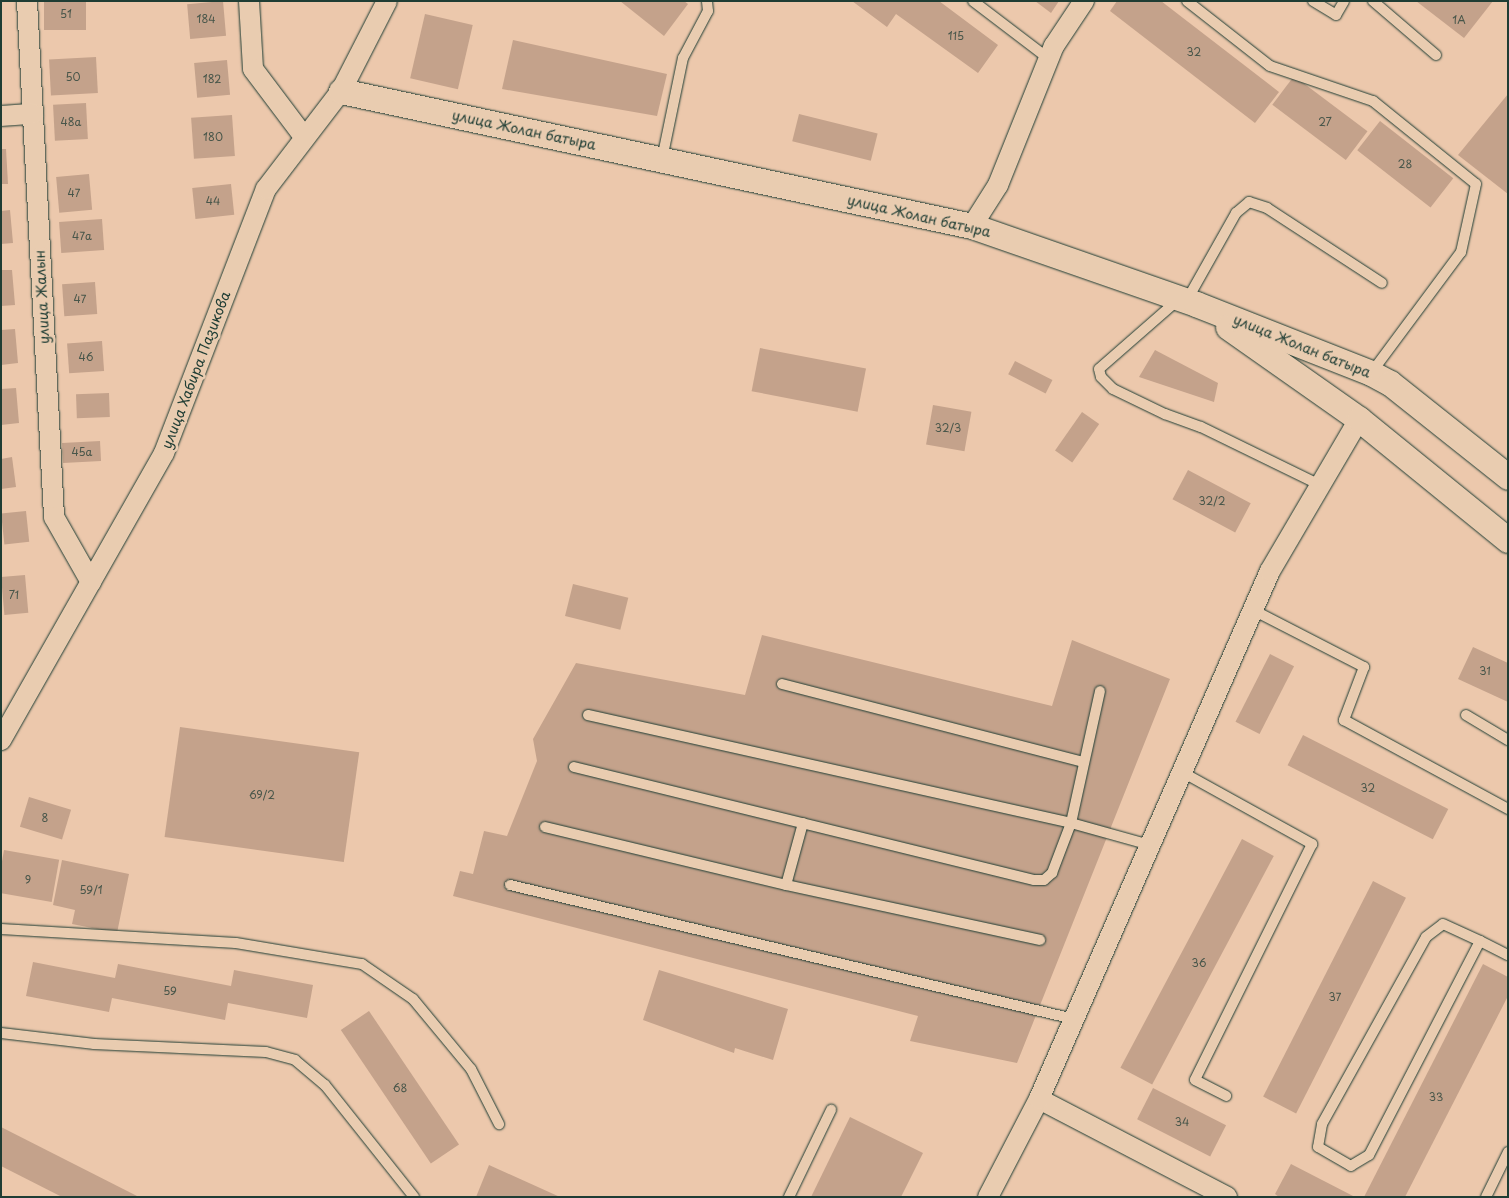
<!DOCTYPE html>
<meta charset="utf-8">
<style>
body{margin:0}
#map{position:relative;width:1509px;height:1198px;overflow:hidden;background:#ecc8ac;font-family:"Playpen Sans",sans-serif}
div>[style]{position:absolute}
.building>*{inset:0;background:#c4a28b;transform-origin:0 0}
.roads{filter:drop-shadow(0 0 1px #1f3d34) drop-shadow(0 0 1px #1f3d34)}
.service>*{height:10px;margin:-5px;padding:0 5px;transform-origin:5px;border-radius:5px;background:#e9ccb0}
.minor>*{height:20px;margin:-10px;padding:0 10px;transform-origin:10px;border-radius:10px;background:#e9ccb0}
.tertiary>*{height:25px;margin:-12.5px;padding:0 12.5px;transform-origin:12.5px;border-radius:12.5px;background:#e9ccb0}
span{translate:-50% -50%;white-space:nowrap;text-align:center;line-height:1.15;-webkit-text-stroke:5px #e9ccb0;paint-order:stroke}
.number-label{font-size:11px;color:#48564a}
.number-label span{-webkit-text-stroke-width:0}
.street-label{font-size:14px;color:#1f3d34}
.frame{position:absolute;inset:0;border:2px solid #1f3d34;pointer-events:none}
</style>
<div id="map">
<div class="building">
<div style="left:44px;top:1px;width:42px;height:29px"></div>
<div style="left:223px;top:1px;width:35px;height:36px;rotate:85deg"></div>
<div style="clip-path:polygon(620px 1px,684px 1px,688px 4px,664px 36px)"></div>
<div style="clip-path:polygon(852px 1px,939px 1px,998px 45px,978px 73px,896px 14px,887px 27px)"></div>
<div style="clip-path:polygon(1035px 1px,1059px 1px,1051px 13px)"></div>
<div style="clip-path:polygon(1117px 1px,1161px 1px,1279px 92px,1255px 123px,1110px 11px)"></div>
<div style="clip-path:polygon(1416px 1px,1493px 1px,1464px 38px)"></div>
<div style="left:425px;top:14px;width:49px;height:66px;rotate:13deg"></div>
<div style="clip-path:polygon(513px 40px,667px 74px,657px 116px,502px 89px)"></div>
<div style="left:96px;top:57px;width:36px;height:47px;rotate:87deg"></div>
<div style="left:227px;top:60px;width:35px;height:33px;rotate:85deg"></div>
<div style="left:1294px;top:76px;width:92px;height:36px;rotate:37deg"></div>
<div style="clip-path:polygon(1508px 94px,1508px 194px,1458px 155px)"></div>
<div style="left:86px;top:103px;width:36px;height:33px;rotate:87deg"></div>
<div style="left:799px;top:114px;width:81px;height:28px;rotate:14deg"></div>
<div style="left:232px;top:115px;width:41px;height:41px;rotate:86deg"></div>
<div style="left:1380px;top:121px;width:93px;height:37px;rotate:38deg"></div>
<div style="clip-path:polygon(1px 149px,6px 149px,8px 184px,1px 184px)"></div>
<div style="left:89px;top:174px;width:36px;height:33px;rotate:85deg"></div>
<div style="left:231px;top:184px;width:31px;height:39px;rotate:84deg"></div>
<div style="clip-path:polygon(10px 210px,13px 243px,1px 244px,1px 211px)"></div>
<div style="left:102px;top:219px;width:31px;height:43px;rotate:86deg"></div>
<div style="clip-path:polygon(1px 270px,12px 270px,15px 305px,1px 306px)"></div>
<div style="left:95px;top:282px;width:32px;height:33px;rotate:86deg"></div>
<div style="clip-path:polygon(15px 329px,18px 363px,1px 365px,1px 330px)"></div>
<div style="left:102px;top:341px;width:30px;height:35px;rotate:86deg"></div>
<div style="left:760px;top:348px;width:108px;height:44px;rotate:11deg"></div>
<div style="clip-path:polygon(1155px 350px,1218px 383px,1214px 402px,1139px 377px)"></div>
<div style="left:1015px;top:361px;width:42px;height:15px;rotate:27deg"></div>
<div style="clip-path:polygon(16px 388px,19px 423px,1px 425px,1px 389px)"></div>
<div style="left:109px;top:393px;width:24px;height:33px;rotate:88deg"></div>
<div style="left:933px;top:405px;width:39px;height:40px;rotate:10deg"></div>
<div style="left:1082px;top:412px;width:21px;height:47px;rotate:35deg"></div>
<div style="left:100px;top:441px;width:20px;height:38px;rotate:87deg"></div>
<div style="clip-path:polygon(12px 457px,16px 487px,1px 489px,1px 459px)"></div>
<div style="left:1188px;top:470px;width:71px;height:33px;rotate:28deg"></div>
<div style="left:26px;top:511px;width:31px;height:25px;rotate:84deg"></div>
<div style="left:25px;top:575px;width:38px;height:24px;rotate:85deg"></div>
<div style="left:573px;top:584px;width:57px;height:33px;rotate:14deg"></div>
<div style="clip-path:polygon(762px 635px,1052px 706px,1072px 640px,1170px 679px,1017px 1063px,910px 1041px,918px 1016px,453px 896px,460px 871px,473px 874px,484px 831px,507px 836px,537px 761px,533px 739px,576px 663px,745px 695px)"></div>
<div style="clip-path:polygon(1473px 647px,1508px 663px,1508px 702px,1458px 679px)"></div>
<div style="left:1270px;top:654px;width:27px;height:76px;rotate:27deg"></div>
<div style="left:180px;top:727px;width:181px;height:111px;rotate:8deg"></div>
<div style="left:1303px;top:735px;width:163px;height:34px;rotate:27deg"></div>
<div style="left:29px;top:797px;width:44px;height:31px;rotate:17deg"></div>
<div style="left:1242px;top:839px;width:36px;height:259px;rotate:28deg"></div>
<div style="left:4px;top:850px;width:56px;height:43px;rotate:10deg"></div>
<div style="clip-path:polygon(62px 860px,129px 874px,117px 933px,72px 924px,75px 910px,53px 905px)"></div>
<div style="left:1373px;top:881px;width:37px;height:242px;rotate:27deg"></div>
<div style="clip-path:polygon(33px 962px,115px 978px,118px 964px,231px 986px,234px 970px,313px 985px,307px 1018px,228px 1003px,225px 1020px,112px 998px,109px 1012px,26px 996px)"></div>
<div style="clip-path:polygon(1483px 964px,1508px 977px,1508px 996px,1405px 1197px,1364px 1197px)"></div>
<div style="clip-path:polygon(659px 970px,788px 1009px,773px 1060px,735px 1048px,734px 1053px,643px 1020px)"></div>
<div style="left:369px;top:1011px;width:161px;height:34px;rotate:56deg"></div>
<div style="left:1153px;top:1088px;width:82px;height:35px;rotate:27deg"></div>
<div style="clip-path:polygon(850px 1117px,923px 1153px,901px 1197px,811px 1197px)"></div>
<div style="clip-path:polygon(1px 1127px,139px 1197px,62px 1197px,1px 1166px)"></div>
<div style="clip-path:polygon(1291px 1164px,1355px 1197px,1279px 1197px,1275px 1194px)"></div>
<div style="clip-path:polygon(489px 1165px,560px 1197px,476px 1197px)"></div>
</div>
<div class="roads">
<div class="service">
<div style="left:973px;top:1px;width:96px;rotate:37.3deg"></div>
<div style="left:1187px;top:1px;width:105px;rotate:38.1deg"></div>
<div style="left:1270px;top:66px;width:109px;rotate:18.8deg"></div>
<div style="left:1373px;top:101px;width:132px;rotate:38.9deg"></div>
<div style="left:1476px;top:184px;width:70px;rotate:102.4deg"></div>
<div style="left:1461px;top:252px;width:149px;rotate:126.6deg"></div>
<div style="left:1313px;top:1px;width:27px;rotate:31deg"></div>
<div style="left:1336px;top:15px;width:16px;rotate:-60deg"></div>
<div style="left:1373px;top:1px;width:83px;rotate:40.6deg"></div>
<div style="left:662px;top:159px;width:103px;rotate:-78.3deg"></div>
<div style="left:683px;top:58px;width:53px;rotate:-62deg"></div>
<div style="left:708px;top:11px;width:10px;rotate:-96deg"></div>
<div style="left:1179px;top:299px;width:106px;rotate:138.8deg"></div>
<div style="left:1099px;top:369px;width:8px;rotate:76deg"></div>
<div style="left:1101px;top:377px;width:17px;rotate:45deg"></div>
<div style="left:1113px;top:389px;width:58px;rotate:25.7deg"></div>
<div style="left:1165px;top:414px;width:38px;rotate:20deg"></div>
<div style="left:1201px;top:427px;width:132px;rotate:26deg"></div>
<div style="left:1187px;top:300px;width:100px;rotate:-60.6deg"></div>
<div style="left:1236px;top:213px;width:17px;rotate:-40deg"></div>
<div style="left:1249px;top:202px;width:19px;rotate:18deg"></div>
<div style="left:1267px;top:208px;width:137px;rotate:33.1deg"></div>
<div style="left:1253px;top:610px;width:125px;rotate:27.2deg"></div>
<div style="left:1364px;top:667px;width:57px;rotate:110.7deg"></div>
<div style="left:1344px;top:720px;width:187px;rotate:28.5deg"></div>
<div style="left:782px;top:684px;width:312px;rotate:14.5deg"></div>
<div style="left:588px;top:715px;width:495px;rotate:12.6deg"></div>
<div style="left:1071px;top:823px;width:82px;rotate:15.6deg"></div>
<div style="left:1466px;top:715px;width:49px;rotate:30.8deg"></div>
<div style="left:574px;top:767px;width:474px;rotate:13.8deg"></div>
<div style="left:1034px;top:880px;width:10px"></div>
<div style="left:1044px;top:880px;width:11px;rotate:-41deg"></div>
<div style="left:1052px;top:873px;width:53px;rotate:-69.2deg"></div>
<div style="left:1071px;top:823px;width:135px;rotate:-77.6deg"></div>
<div style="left:1182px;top:772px;width:149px;rotate:29deg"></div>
<div style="left:1312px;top:844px;width:263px;rotate:116.4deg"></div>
<div style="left:1195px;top:1080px;width:35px;rotate:27deg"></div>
<div style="left:803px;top:823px;width:64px;rotate:105.3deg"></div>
<div style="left:786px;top:885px;width:260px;rotate:12.2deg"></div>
<div style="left:545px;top:827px;width:248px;rotate:13.5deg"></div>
<div style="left:510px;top:885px;width:580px;rotate:13.37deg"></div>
<div style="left:1px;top:929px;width:235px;rotate:3.4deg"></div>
<div style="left:236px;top:943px;width:128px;rotate:9.5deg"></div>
<div style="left:362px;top:964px;width:62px;rotate:34.5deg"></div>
<div style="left:413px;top:999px;width:91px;rotate:50.4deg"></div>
<div style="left:471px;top:1069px;width:62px;rotate:63deg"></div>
<div style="left:1480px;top:941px;width:241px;rotate:117.4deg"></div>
<div style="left:1369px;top:1155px;width:21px;rotate:149deg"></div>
<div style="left:1351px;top:1166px;width:38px;rotate:-150deg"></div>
<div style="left:1318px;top:1147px;width:23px;rotate:-80deg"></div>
<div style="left:1322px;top:1124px;width:214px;rotate:-60.9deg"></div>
<div style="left:1426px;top:937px;width:21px;rotate:-37deg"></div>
<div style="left:1443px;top:924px;width:41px;rotate:24.7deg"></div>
<div style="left:1480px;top:941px;width:31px;rotate:27deg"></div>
<div style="left:1px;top:1033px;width:94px;rotate:6.7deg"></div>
<div style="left:94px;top:1044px;width:172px;rotate:2.7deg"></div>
<div style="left:266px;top:1052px;width:30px;rotate:15deg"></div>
<div style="left:295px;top:1060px;width:39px;rotate:40deg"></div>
<div style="left:325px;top:1085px;width:143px;rotate:51.5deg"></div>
<div style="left:789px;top:1197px;width:97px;rotate:-64.2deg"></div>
<div style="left:1486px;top:1197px;width:50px;rotate:-63.9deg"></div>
</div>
<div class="minor">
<div style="left:27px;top:1px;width:517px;rotate:87deg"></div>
<div style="left:54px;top:517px;width:75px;rotate:60.4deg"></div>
<div style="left:249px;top:1px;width:68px;rotate:86.6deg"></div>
<div style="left:253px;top:69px;width:86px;rotate:53deg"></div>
<div style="left:1px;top:116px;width:32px;rotate:-4deg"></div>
<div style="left:972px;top:226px;width:49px;rotate:-57.6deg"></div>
<div style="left:998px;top:185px;width:150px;rotate:-68.1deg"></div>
<div style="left:1054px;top:46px;width:54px;rotate:-56.3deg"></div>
<div style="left:1px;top:740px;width:330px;rotate:-60.4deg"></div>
<div style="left:164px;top:453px;width:283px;rotate:-68.9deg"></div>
<div style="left:266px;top:189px;width:123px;rotate:-52.6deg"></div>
<div style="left:341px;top:91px;width:101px;rotate:-62.9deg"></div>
<div style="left:1039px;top:1099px;width:212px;rotate:27.5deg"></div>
<div style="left:988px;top:1197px;width:110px;rotate:-62.5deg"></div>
<div style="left:1039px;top:1099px;width:576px;rotate:-66.37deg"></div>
<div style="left:1270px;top:571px;width:176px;rotate:-59.6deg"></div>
</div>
<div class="tertiary">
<div style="left:341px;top:91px;width:645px;rotate:12.08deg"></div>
<div style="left:972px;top:226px;width:237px;rotate:19.2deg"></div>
<div style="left:1196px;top:304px;width:188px;rotate:21.5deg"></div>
<div style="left:1371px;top:373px;width:21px;rotate:28deg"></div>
<div style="left:1390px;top:383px;width:151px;rotate:38.5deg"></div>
<div style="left:1228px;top:327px;width:160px;rotate:35.1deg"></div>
<div style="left:1359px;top:419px;width:192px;rotate:39.1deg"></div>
</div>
</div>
<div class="number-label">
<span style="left:66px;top:14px">51</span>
<span style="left:206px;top:19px">184</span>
<span style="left:1459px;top:20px">1А</span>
<span style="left:956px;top:36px">115</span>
<span style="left:1194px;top:52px">32</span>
<span style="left:73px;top:77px">50</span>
<span style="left:212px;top:79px">182</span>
<span style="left:71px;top:122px">48а</span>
<span style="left:1325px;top:122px">27</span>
<span style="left:213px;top:137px">180</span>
<span style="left:1405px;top:164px">28</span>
<span style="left:74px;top:193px">47</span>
<span style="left:213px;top:201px">44</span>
<span style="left:82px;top:236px">47а</span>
<span style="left:80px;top:299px">47</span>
<span style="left:86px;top:357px">46</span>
<span style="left:948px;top:428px">32/3</span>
<span style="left:82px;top:452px">45а</span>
<span style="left:1212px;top:501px">32/2</span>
<span style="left:14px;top:595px">71</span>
<span style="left:1485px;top:671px">31</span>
<span style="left:1368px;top:788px">32</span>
<span style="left:262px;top:795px">69/2</span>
<span style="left:45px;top:818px">8</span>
<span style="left:28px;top:880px">9</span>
<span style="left:91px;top:890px">59/1</span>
<span style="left:1199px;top:963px">36</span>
<span style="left:170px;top:991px">59</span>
<span style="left:1335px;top:997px">37</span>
<span style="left:400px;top:1088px">68</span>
<span style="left:1436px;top:1097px">33</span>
<span style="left:1182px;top:1122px">34</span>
</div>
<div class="street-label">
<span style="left:524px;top:130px;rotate:12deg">улица Жолан батыра</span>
<span style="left:919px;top:216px;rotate:13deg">улица Жолан батыра</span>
<span style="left:42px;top:297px;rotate:-93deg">улица Жалын</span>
<span style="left:1302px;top:346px;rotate:22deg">улица Жолан батыра</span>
<span style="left:196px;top:370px;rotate:-69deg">улица Хабира Пазикова</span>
</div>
<div class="frame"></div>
</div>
